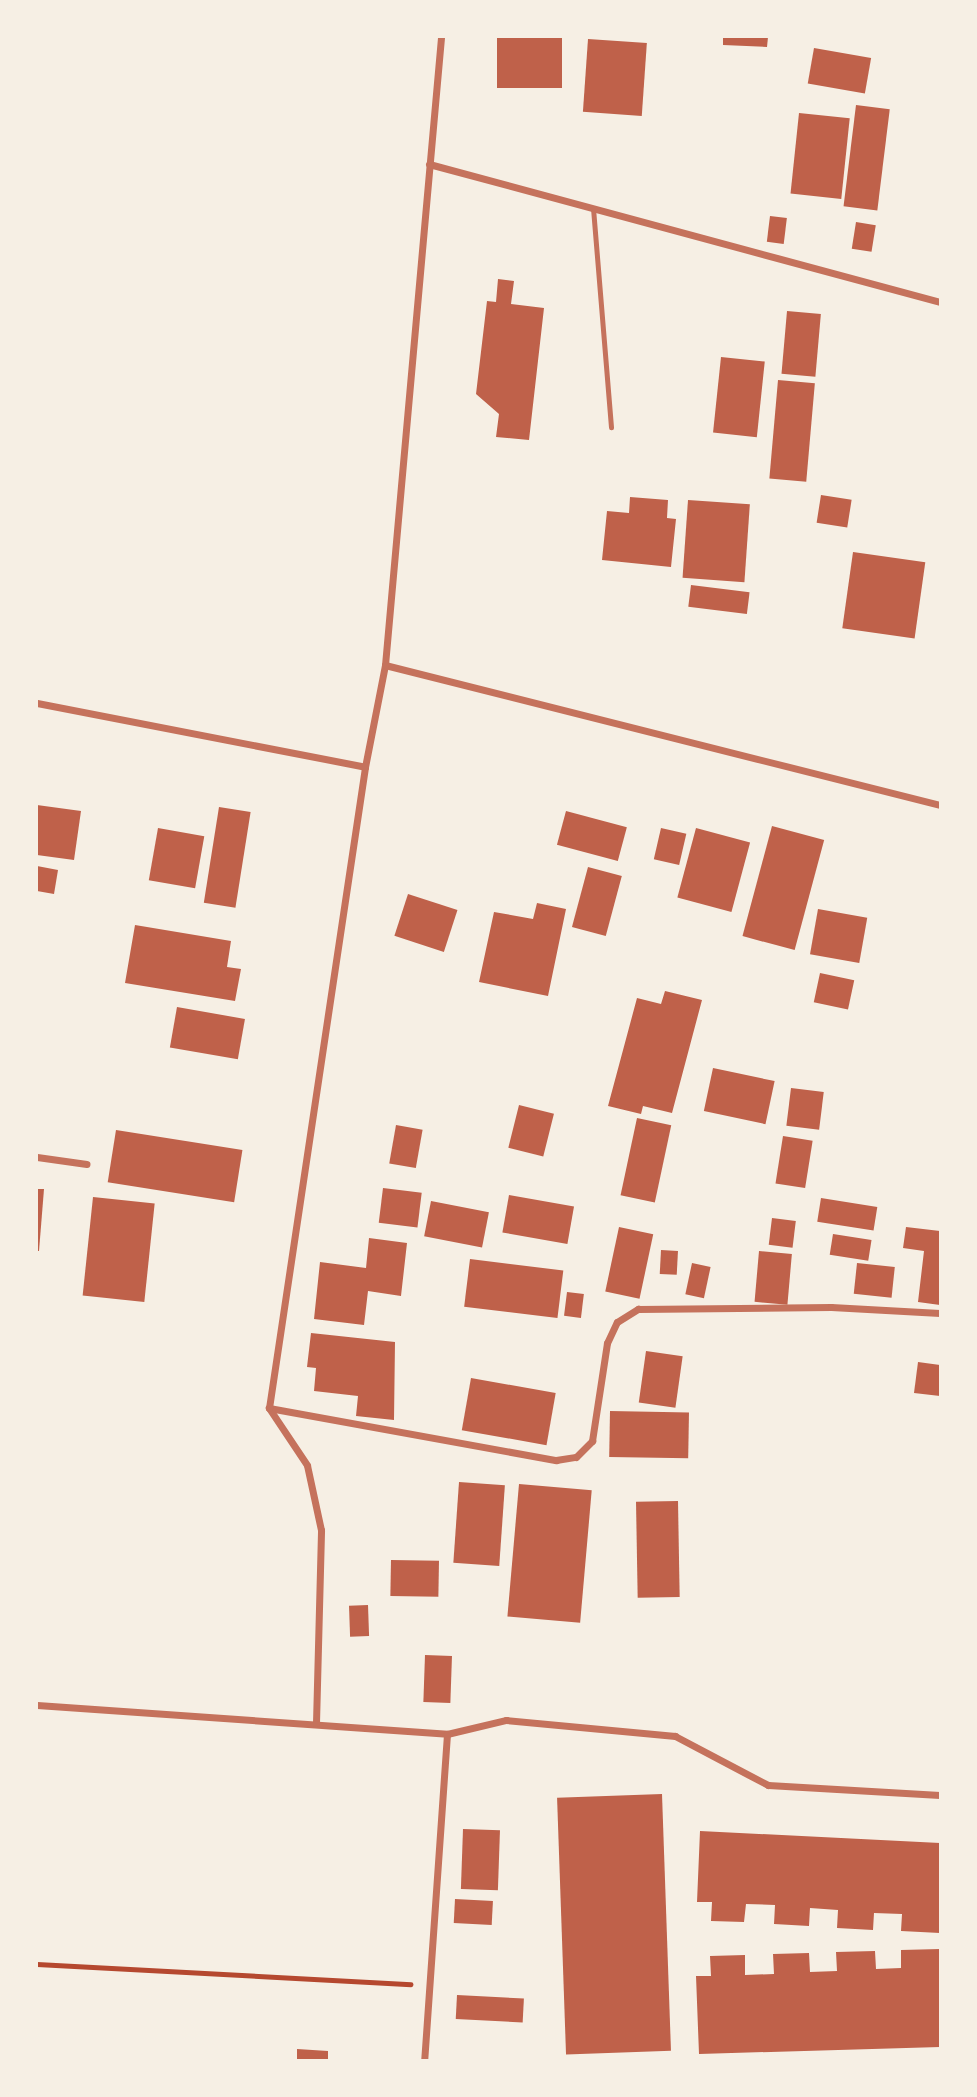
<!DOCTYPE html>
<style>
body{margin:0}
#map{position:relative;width:977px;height:2097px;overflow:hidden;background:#f6efe4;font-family:"Source Sans 3",sans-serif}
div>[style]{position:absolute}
.building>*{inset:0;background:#bf614a;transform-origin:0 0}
.path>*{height:4.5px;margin:-2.25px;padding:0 2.25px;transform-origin:2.25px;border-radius:2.25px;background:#b5482f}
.service>*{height:5px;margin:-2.5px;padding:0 2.5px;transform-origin:2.5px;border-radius:2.5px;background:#c5725c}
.minor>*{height:7px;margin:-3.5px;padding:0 3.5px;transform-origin:3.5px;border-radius:3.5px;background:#c5725c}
span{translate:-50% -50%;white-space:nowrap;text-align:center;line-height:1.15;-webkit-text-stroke:6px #f6efe4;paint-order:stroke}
.frame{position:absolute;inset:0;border:38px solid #f6efe4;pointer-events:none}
</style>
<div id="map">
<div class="building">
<div style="left:497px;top:37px;width:65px;height:51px"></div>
<div style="clip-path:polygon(723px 37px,768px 37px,767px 47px,723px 45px)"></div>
<div style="left:588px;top:39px;width:59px;height:73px;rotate:4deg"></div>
<div style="left:814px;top:48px;width:58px;height:36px;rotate:10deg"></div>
<div style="left:856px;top:105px;width:34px;height:102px;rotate:7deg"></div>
<div style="left:799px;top:113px;width:51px;height:81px;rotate:6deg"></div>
<div style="left:770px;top:216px;width:17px;height:26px;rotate:7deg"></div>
<div style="left:856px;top:222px;width:20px;height:27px;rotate:9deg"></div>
<div style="clip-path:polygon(498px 279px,514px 281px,511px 304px,544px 308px,529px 440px,496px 437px,499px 414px,476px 394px,487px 301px,496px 302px)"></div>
<div style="left:787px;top:311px;width:34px;height:63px;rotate:5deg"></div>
<div style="left:721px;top:357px;width:44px;height:76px;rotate:6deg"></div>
<div style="left:778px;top:380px;width:37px;height:99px;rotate:5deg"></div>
<div style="left:821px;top:495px;width:31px;height:28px;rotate:9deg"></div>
<div style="clip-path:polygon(630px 497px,668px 500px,667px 518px,676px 519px,671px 567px,602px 560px,607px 511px,629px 513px)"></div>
<div style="left:688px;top:500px;width:62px;height:78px;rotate:4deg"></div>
<div style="left:853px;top:552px;width:73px;height:77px;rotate:8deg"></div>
<div style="left:691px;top:585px;width:59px;height:22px;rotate:7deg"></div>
<div style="clip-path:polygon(37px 805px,81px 811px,74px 860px,37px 855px)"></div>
<div style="left:219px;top:807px;width:32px;height:97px;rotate:9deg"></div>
<div style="left:566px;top:811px;width:63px;height:35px;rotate:15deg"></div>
<div style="left:772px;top:826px;width:54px;height:114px;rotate:15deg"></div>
<div style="left:158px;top:828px;width:47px;height:53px;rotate:10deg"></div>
<div style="left:661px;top:828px;width:26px;height:32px;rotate:13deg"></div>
<div style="left:696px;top:828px;width:56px;height:72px;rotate:15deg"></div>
<div style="clip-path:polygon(37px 866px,58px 870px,54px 894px,37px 891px)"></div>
<div style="left:588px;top:867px;width:35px;height:62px;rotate:15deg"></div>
<div style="left:408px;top:894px;width:52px;height:44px;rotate:18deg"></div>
<div style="clip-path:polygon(537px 903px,566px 909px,548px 996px,479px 982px,494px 912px,533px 919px)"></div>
<div style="left:818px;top:909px;width:50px;height:46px;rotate:10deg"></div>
<div style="clip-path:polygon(135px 925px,231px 941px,227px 967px,241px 969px,235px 1001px,125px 983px)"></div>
<div style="left:820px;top:973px;width:35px;height:30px;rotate:12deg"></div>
<div style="clip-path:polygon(665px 991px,702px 1000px,672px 1113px,643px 1106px,641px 1114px,608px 1106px,637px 998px,661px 1004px)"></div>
<div style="left:177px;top:1007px;width:69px;height:41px;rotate:10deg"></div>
<div style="left:713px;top:1068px;width:63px;height:44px;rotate:12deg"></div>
<div style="left:791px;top:1088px;width:33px;height:38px;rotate:7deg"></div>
<div style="left:519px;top:1105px;width:36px;height:44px;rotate:14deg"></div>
<div style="left:637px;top:1118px;width:35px;height:79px;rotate:12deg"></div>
<div style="left:396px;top:1125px;width:27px;height:39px;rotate:10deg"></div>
<div style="left:116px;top:1130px;width:128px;height:53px;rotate:9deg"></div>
<div style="left:783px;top:1136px;width:30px;height:48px;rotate:9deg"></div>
<div style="left:383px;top:1188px;width:39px;height:35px;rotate:7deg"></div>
<div style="clip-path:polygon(37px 1189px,44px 1189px,39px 1251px,37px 1251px)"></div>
<div style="left:509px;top:1195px;width:66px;height:38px;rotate:10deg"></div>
<div style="left:93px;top:1197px;width:62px;height:99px;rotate:6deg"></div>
<div style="left:821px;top:1198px;width:57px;height:24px;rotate:9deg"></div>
<div style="left:431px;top:1201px;width:59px;height:36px;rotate:11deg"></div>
<div style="left:772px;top:1218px;width:24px;height:27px;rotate:7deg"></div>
<div style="left:619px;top:1227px;width:35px;height:66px;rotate:12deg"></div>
<div style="clip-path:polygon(906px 1227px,940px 1231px,940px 1305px,918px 1302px,924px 1251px,903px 1248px)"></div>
<div style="left:833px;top:1234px;width:39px;height:21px;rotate:9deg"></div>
<div style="clip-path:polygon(369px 1238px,407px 1243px,401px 1296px,368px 1291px,364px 1325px,314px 1319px,320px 1262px,366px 1268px)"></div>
<div style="left:661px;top:1250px;width:17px;height:24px;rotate:3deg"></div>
<div style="left:759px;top:1251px;width:33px;height:51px;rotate:5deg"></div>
<div style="left:470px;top:1259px;width:94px;height:48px;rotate:7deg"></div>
<div style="left:692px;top:1263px;width:19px;height:32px;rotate:12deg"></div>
<div style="left:857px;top:1263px;width:38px;height:31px;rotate:6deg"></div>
<div style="left:567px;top:1292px;width:17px;height:24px;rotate:7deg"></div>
<div style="clip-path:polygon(311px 1333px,395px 1342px,394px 1420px,356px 1416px,358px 1396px,314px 1391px,316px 1368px,307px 1367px)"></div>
<div style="left:646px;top:1351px;width:37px;height:52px;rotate:8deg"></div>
<div style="clip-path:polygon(918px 1362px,940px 1365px,940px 1396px,914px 1393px)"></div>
<div style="left:471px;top:1378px;width:86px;height:53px;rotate:10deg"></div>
<div style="left:610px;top:1411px;width:79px;height:46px;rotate:1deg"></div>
<div style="left:459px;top:1482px;width:46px;height:81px;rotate:4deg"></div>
<div style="left:519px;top:1484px;width:73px;height:133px;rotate:5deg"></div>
<div style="left:678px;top:1501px;width:96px;height:42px;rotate:89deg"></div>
<div style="left:391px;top:1560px;width:48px;height:36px;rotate:1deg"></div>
<div style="left:368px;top:1605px;width:31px;height:19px;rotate:88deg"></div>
<div style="left:425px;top:1655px;width:27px;height:47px;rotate:2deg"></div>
<div style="left:662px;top:1794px;width:257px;height:105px;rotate:88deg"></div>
<div style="left:463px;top:1829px;width:37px;height:60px;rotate:2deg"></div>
<div style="clip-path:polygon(700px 1831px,940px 1843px,940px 1933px,901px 1931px,902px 1914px,874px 1913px,873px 1930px,837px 1928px,838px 1910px,810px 1908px,809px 1926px,774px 1924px,775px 1905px,746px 1904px,744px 1922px,711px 1921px,712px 1902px,697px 1902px)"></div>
<div style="left:455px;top:1899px;width:38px;height:24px;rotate:3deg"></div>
<div style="clip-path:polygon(940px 1949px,940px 2047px,699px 2054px,696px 1976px,711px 1976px,710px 1956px,745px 1955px,745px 1975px,774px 1974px,773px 1954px,809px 1953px,810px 1972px,837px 1971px,836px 1952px,875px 1951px,876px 1969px,901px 1968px,901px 1950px)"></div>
<div style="left:457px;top:1995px;width:67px;height:24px;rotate:3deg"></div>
<div style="clip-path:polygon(297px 2049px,328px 2051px,328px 2060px,297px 2060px)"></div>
</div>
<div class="path">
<div style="left:37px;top:1964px;width:374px;rotate:3.1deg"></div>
</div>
<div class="service">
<div style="left:593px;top:208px;width:220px;rotate:85.3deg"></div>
</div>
<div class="minor">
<div style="left:429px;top:164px;width:529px;rotate:15.11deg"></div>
<div style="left:385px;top:665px;width:572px;rotate:14.16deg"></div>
<div style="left:37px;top:703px;width:334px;rotate:11deg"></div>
<div style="left:37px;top:1157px;width:50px;rotate:8deg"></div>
<div style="left:269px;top:1408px;width:292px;rotate:10.3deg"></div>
<div style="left:556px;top:1460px;width:20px;rotate:-9deg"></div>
<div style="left:576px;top:1457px;width:23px;rotate:-45deg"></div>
<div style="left:592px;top:1441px;width:99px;rotate:-81.3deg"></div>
<div style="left:607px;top:1343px;width:23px;rotate:-65deg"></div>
<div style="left:617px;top:1322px;width:25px;rotate:-32deg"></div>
<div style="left:638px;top:1309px;width:193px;rotate:-0.6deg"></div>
<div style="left:831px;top:1307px;width:109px;rotate:3.2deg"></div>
<div style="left:37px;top:1705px;width:411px;rotate:4deg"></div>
<div style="left:447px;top:1734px;width:327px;rotate:94deg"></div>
<div style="left:316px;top:1723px;width:193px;rotate:-88.5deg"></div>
<div style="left:321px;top:1530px;width:66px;rotate:-102.2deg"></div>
<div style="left:307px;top:1465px;width:69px;rotate:-123.7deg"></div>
<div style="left:269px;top:1408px;width:648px;rotate:-81.48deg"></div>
<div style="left:365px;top:767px;width:104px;rotate:-78.9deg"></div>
<div style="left:385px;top:665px;width:630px;rotate:-84.9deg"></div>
<div style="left:447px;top:1734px;width:61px;rotate:-13.3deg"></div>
<div style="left:506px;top:1720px;width:170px;rotate:5.4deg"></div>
<div style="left:675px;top:1736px;width:105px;rotate:27.8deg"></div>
<div style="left:768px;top:1785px;width:172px;rotate:3.3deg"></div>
</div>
<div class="frame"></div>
</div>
